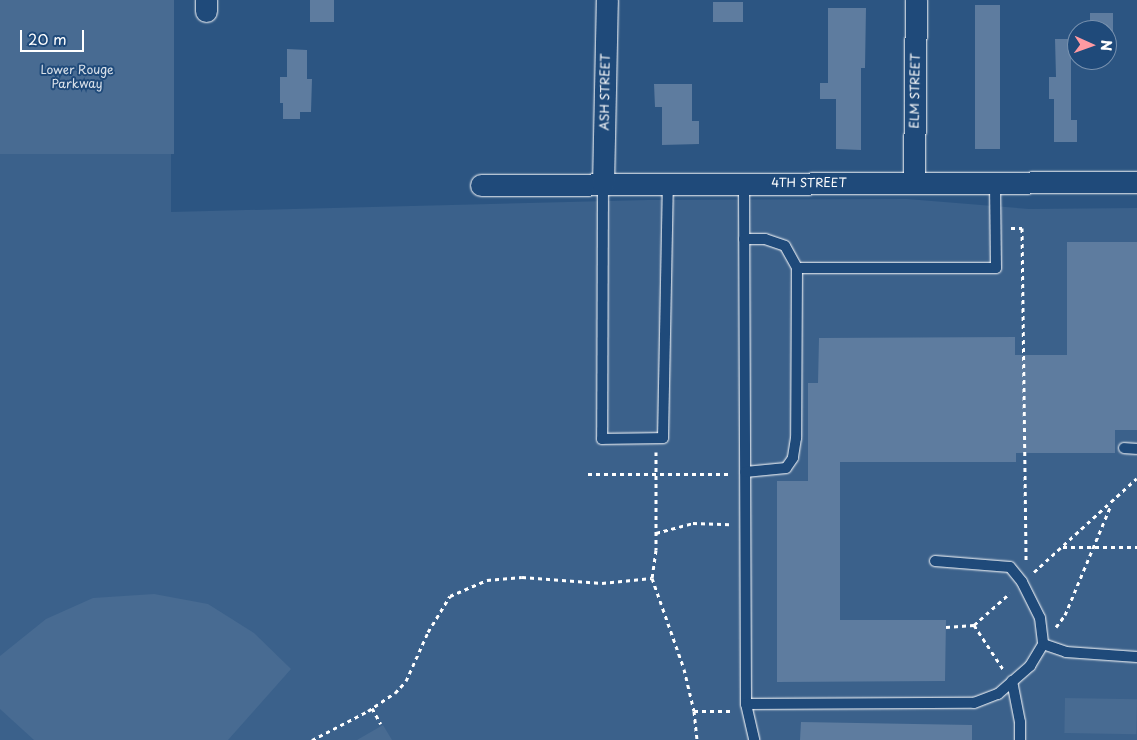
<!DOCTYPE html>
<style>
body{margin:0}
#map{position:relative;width:1137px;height:740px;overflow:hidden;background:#2c5582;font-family:"Playpen Sans",sans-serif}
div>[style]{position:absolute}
.built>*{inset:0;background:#3b618b}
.green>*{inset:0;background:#486b92;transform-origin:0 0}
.building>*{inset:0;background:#5e7c9f;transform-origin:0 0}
.path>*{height:3px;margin-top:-1.5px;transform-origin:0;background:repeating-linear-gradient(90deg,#fff 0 4px,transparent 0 8px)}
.roads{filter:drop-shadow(0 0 1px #fff) drop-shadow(0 0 1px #fff)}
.service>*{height:10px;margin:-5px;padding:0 5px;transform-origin:5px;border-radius:5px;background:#1f4a7a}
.minor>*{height:21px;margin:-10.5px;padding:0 10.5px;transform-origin:10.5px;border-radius:10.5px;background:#1f4a7a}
span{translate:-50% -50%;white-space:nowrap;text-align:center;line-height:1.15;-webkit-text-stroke:4px #1f4a7a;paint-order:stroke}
.park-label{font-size:12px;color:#dae1e9}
.street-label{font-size:12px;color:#fff}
.north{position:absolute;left:1067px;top:20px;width:50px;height:50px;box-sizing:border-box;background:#1f4a7a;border:1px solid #7992af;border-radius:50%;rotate:92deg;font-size:14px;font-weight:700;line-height:20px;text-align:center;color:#fff}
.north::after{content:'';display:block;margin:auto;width:18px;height:22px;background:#ff9aa2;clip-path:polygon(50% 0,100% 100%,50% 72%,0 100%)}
.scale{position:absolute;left:20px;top:30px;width:64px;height:22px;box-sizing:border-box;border:2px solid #fff;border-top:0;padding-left:6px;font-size:15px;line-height:18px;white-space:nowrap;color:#fff;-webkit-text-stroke:4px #1f4a7a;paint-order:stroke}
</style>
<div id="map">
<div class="built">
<div style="clip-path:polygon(171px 151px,171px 212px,648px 200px,907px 199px,1029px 209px,1137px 208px,1137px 740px,0 740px,0 154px)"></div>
</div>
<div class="green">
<div style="left:0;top:0;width:174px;height:154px"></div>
<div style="clip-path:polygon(154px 594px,208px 604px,254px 633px,291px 669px,228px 740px,34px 740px,0 709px,0 656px,46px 619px,93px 598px)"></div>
<div style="left:1065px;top:698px;width:72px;height:35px;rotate:1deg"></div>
<div style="clip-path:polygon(383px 725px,392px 740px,357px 740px)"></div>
</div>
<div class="building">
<div style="left:310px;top:0;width:24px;height:22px"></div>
<div style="left:713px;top:2px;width:30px;height:20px"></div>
<div style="left:975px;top:5px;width:25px;height:144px"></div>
<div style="clip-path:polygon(828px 8px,866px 8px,865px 68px,861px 68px,861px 150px,836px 149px,836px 99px,820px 99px,820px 83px,828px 83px)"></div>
<div style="clip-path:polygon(1090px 13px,1113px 13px,1113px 51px,1107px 51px,1107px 30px,1090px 30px)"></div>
<div style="clip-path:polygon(1055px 39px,1071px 39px,1071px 120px,1077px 120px,1077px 142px,1054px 142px,1054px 99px,1049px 99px,1049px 77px,1056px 77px)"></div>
<div style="clip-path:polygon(287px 49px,307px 50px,307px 79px,312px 79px,311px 112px,300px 112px,300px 119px,283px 119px,283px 103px,280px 103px,280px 77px,287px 77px)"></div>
<div style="clip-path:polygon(654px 84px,692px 84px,692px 121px,699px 121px,699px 144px,662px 145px,662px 107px,655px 107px)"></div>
<div style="clip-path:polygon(1067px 242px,1137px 242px,1137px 430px,1115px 430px,1115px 453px,1016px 453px,1016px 462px,840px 462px,840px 620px,946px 620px,945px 681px,777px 682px,777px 481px,808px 481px,808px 383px,818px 383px,819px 338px,1015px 337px,1015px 355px,1067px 355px)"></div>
<div style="clip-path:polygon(801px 722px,972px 725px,972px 740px,800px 740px)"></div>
</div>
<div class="path">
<div style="left:1011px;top:228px;width:11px"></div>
<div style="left:1022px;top:228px;width:333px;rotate:89.3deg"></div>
<div style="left:656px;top:452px;width:98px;rotate:90deg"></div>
<div style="left:656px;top:550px;width:28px;rotate:98deg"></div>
<div style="left:652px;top:578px;width:96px;rotate:70.6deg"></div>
<div style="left:684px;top:669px;width:43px;rotate:76.6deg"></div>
<div style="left:694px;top:711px;width:29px;rotate:84deg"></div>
<div style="left:588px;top:474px;width:142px"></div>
<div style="left:656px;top:533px;width:38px;rotate:-15deg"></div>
<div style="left:693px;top:523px;width:37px;rotate:2deg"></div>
<div style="left:1063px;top:547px;width:74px"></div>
<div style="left:1034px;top:572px;width:139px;rotate:-42.4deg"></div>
<div style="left:974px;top:625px;width:53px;rotate:56.6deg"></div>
<div style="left:946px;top:627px;width:28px;rotate:-4deg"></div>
<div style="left:974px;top:625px;width:48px;rotate:-41.6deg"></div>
<div style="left:1056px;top:627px;width:15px;rotate:-53deg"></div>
<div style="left:1065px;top:615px;width:119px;rotate:-67.3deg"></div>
<div style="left:372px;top:708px;width:18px;rotate:61deg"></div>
<div style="left:694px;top:711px;width:38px"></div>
<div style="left:312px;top:740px;width:63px;rotate:-27.4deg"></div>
<div style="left:368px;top:711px;width:32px;rotate:-34deg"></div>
<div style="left:395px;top:693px;width:16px;rotate:-47deg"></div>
<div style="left:406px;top:681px;width:54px;rotate:-65.8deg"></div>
<div style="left:428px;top:632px;width:42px;rotate:-58.6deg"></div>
<div style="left:450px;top:596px;width:40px;rotate:-23.4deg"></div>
<div style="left:487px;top:580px;width:35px;rotate:-5deg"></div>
<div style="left:522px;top:577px;width:80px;rotate:4.3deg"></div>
<div style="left:602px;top:583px;width:50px;rotate:-5.7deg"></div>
</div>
<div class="roads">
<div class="service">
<div style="left:744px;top:183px;width:521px;rotate:89.78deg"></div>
<div style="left:746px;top:704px;width:37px;rotate:77deg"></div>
<div style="left:603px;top:185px;width:254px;rotate:90.2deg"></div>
<div style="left:602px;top:439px;width:61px;rotate:-0.9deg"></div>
<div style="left:663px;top:438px;width:255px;rotate:-88.9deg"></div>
<div style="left:744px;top:239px;width:21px"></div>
<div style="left:765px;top:239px;width:21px;rotate:19deg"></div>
<div style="left:785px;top:246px;width:25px;rotate:61deg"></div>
<div style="left:797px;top:268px;width:170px;rotate:90.3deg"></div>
<div style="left:796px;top:438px;width:20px;rotate:99deg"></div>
<div style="left:793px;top:458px;width:12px;rotate:125deg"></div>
<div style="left:786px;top:468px;width:41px;rotate:174.4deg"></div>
<div style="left:797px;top:268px;width:199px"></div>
<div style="left:996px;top:268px;width:86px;rotate:-90.7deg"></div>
<div style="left:1124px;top:448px;width:13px;rotate:4deg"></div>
<div style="left:935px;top:561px;width:75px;rotate:4.6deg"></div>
<div style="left:1010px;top:567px;width:19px;rotate:51deg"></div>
<div style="left:1022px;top:582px;width:40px;rotate:63.4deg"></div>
<div style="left:1040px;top:618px;width:26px;rotate:83deg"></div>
<div style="left:1012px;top:681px;width:42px;rotate:79deg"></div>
<div style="left:1020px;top:722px;width:18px;rotate:90deg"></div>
<div style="left:746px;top:704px;width:228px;rotate:-0.3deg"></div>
<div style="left:974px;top:703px;width:26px;rotate:-21deg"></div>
<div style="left:998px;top:694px;width:43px;rotate:-41.2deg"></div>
<div style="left:1030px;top:666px;width:26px;rotate:-59deg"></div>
<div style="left:1043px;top:644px;width:24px;rotate:19deg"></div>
<div style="left:1066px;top:652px;width:71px;rotate:4deg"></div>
</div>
<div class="minor">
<div style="left:206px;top:11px;width:11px;rotate:-90deg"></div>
<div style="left:914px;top:183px;width:183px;rotate:-89.4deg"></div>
<div style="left:481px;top:185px;width:656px;rotate:-0.26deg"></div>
<div style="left:603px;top:185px;width:185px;rotate:-88.8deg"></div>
</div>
</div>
<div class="park-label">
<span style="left:77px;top:77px">Lower Rouge<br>Parkway</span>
</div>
<div class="street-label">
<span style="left:915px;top:91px;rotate:-89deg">ELM STREET</span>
<span style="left:605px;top:92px;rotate:-89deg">ASH STREET</span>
<span style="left:809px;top:183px">4TH STREET</span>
</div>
<div class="north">N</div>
<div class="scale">20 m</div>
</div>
